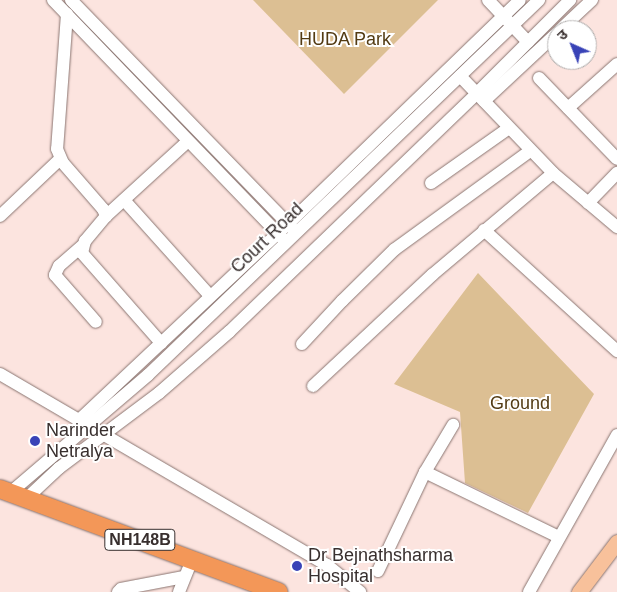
<!DOCTYPE html>
<meta charset="utf-8">
<style>
body{margin:0}
#map{position:relative;width:617px;height:592px;overflow:hidden;background:#fce4df;font-family:Helvetica,"Noto Sans Devanagari",sans-serif}
div>[style]{position:absolute}
.green>*{inset:0;background:#dcbf93}
.roads{filter:drop-shadow(0 0 1px #8a7571) drop-shadow(0 0 1px #8a7571)}
.minor>*{height:12px;margin:-6px;padding:0 6px;transform-origin:6px;border-radius:6px;background:#fff}
.major>*{height:15px;margin:-7.5px;padding:0 7.5px;transform-origin:7.5px;border-radius:7.5px;background:#f8c19b}
.highway>*{height:18px;margin:-9px;padding:0 9px;transform-origin:9px;border-radius:9px;background:#f39758}
.dots>*{width:14px;height:14px;translate:-50% -50%;box-sizing:border-box;border:2px solid #fff;border-radius:50%}
span{translate:-50% -50%;white-space:nowrap;text-align:center;line-height:1.15;-webkit-text-stroke:4px #fff;paint-order:stroke}
.shield-label span{padding:1px 4px;background:#fff;border:1px solid;border-radius:4px;-webkit-text-stroke-width:0}
.shield-label{font-size:16px;color:#382f2e;font-weight:700}
.park-label{font-size:18px;color:#533b13}
.street-label{font-size:18px;color:#382f2e}
.poi-label{font-size:18px;color:#382f2e}
.left{translate:0 -50%;text-align:left}
.north{position:absolute;left:547px;top:20px;width:50px;height:50px;box-sizing:border-box;background:#fff;border:1px solid #afacab;border-radius:50%;rotate:316deg;font-size:14px;font-weight:700;line-height:20px;text-align:center;color:#382f2e}
.north::after{content:'';display:block;margin:auto;width:18px;height:22px;background:#3943b7;clip-path:polygon(50% 0,100% 100%,50% 72%,0 100%)}
</style>
<div id="map">
<div class="green">
<div style="clip-path:polygon(253px 0,438px 0,344px 94px)"></div>
<div style="clip-path:polygon(478px 273px,594px 394px,528px 513px,465px 483px,460px 412px,394px 384px)"></div>
</div>
<div class="roads">
<div class="minor">
<div style="left:53px;top:0;width:333px;rotate:46.1deg"></div>
<div style="left:71px;top:0;width:320px;rotate:45.9deg"></div>
<div style="left:488px;top:0;width:58px;rotate:46.4deg"></div>
<div style="left:67px;top:14px;width:135px;rotate:94.2deg"></div>
<div style="left:57px;top:149px;width:15px;rotate:67deg"></div>
<div style="left:63px;top:163px;width:61px;rotate:49deg"></div>
<div style="left:103px;top:209px;width:8px;rotate:67deg"></div>
<div style="left:106px;top:216px;width:33px;rotate:130deg"></div>
<div style="left:85px;top:241px;width:12px;rotate:104deg"></div>
<div style="left:82px;top:253px;width:120px;rotate:48.7deg"></div>
<div style="left:560px;top:30px;width:44px;rotate:-43.2deg"></div>
<div style="left:460px;top:76px;width:134px;rotate:46.2deg"></div>
<div style="left:553px;top:173px;width:84px;rotate:40.2deg"></div>
<div style="left:539px;top:78px;width:112px;rotate:46.1deg"></div>
<div style="left:484px;top:101px;width:100px;rotate:-43deg"></div>
<div style="left:568px;top:108px;width:66px;rotate:-41.9deg"></div>
<div style="left:431px;top:183px;width:95px;rotate:-35.2deg"></div>
<div style="left:124px;top:200px;width:129px;rotate:48.1deg"></div>
<div style="left:588px;top:203px;width:42px;rotate:-46deg"></div>
<div style="left:0;top:216px;width:83px;rotate:-43.5deg"></div>
<div style="left:106px;top:216px;width:111px;rotate:-42.4deg"></div>
<div style="left:484px;top:230px;width:180px;rotate:42.3deg"></div>
<div style="left:82px;top:246px;width:30px;rotate:139deg"></div>
<div style="left:59px;top:266px;width:10px;rotate:114deg"></div>
<div style="left:55px;top:275px;width:62px;rotate:48.9deg"></div>
<div style="left:302px;top:344px;width:59px;rotate:-47.1deg"></div>
<div style="left:342px;top:301px;width:74px;rotate:-44.5deg"></div>
<div style="left:395px;top:249px;width:167px;rotate:-36deg"></div>
<div style="left:0;top:374px;width:379px;rotate:30.3deg"></div>
<div style="left:327px;top:565px;width:43px;rotate:39.3deg"></div>
<div style="left:313px;top:386px;width:163px;rotate:-43deg"></div>
<div style="left:432px;top:275px;width:158px;rotate:-40.1deg"></div>
<div style="left:78px;top:421px;width:288px;rotate:-43.2deg"></div>
<div style="left:288px;top:224px;width:322px;rotate:-44deg"></div>
<div style="left:425px;top:472px;width:149px;rotate:25.9deg"></div>
<div style="left:11px;top:492px;width:180px;rotate:-40.5deg"></div>
<div style="left:148px;top:375px;width:542px;rotate:-43.8deg"></div>
<div style="left:27px;top:498px;width:44px;rotate:-43.2deg"></div>
<div style="left:59px;top:468px;width:125px;rotate:-36.9deg"></div>
<div style="left:159px;top:393px;width:93px;rotate:-41.1deg"></div>
<div style="left:229px;top:332px;width:344px;rotate:-43.9deg"></div>
<div style="left:477px;top:93px;width:132px;rotate:-45deg"></div>
<div style="left:378px;top:571px;width:110px;rotate:-64.6deg"></div>
<div style="left:425px;top:472px;width:55px;rotate:-59.2deg"></div>
<div style="left:118px;top:592px;width:4px;rotate:-45deg"></div>
<div style="left:121px;top:589px;width:64px;rotate:-10.8deg"></div>
<div style="left:179px;top:592px;width:35px;rotate:-68deg"></div>
<div style="left:529px;top:592px;width:180px;rotate:-60.7deg"></div>
</div>
<div class="major">
<div style="left:579px;top:592px;width:63px;rotate:-52.8deg"></div>
</div>
<div class="highway">
<div style="left:0;top:489px;width:297px;rotate:20.3deg"></div>
</div>
</div>
<div class="dots">
<div style="left:35px;top:441px;background:#3943b7"></div>
<div style="left:297px;top:566px;background:#3943b7"></div>
</div>
<div class="shield-label">
<span style="left:140px;top:540px">NH148B</span>
</div>
<div class="park-label">
<span style="left:345px;top:39px">HUDA Park</span>
<span style="left:520px;top:403px">Ground</span>
</div>
<div class="street-label">
<span style="left:267px;top:238px;rotate:-44deg">Court Road</span>
</div>
<div class="poi-label">
<span class="left" style="left:46px;top:441px">Narinder<br>Netralya</span>
<span class="left" style="left:308px;top:566px">Dr Bejnathsharma<br>Hospital</span>
</div>
<div class="north">उ</div>
</div>
